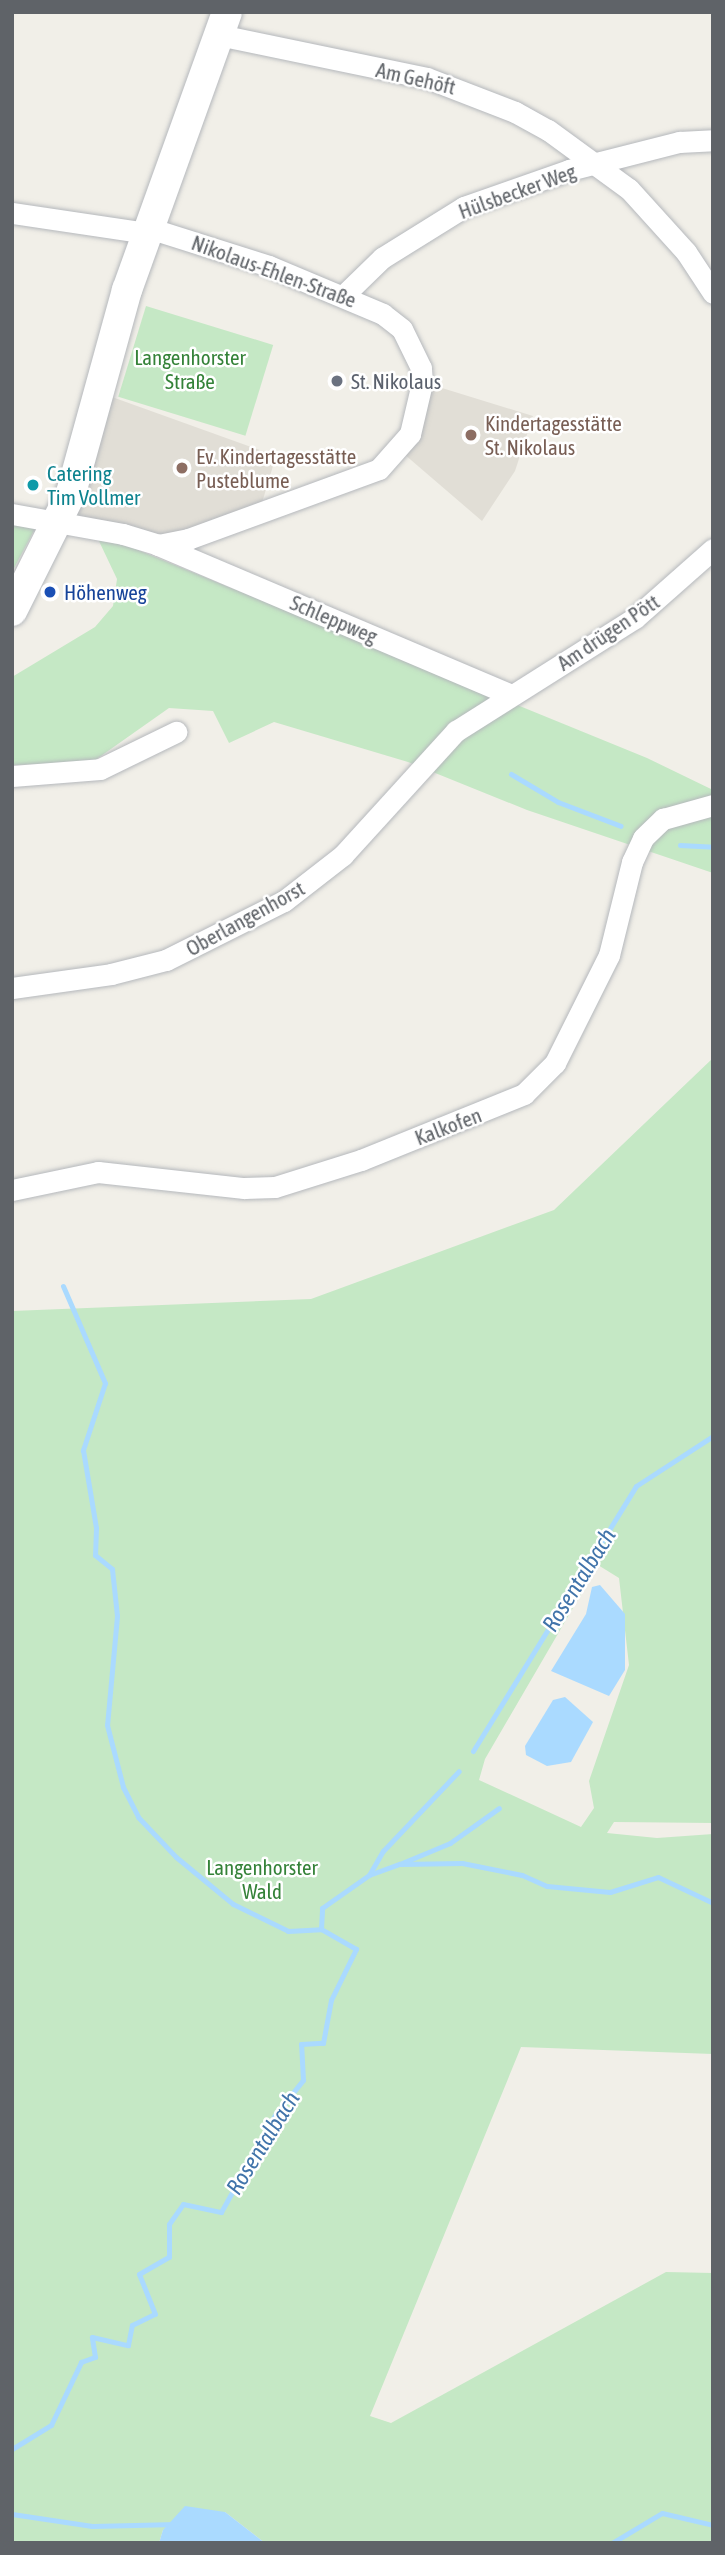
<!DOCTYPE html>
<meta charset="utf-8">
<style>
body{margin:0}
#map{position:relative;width:725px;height:2555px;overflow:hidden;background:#f1efe8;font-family:"Asap Condensed",sans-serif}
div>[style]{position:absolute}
.education>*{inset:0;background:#e1ded6}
.green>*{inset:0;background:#c5e8c5;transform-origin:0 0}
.water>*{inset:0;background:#aadaff}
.stream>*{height:5px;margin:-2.5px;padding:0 2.5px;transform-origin:2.5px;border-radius:2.5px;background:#aadaff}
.roads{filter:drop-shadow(0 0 2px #b5b8bc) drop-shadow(0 0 2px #b5b8bc)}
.street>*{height:21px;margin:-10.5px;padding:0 10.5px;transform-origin:10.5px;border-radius:10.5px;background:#fff}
.secondary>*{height:30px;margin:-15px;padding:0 15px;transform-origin:15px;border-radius:15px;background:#fff}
.dots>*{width:19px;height:19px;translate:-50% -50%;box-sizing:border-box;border:4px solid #fff;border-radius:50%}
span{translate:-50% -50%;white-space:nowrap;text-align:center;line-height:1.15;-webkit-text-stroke:5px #fff;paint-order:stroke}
.street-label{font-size:21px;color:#5f6368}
.park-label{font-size:21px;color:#348238}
.worship-label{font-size:21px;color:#5b616d}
.left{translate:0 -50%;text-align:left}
.education-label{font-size:21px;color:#785e54}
.culture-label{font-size:21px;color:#0d838f}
.transit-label{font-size:21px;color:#164399}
.water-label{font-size:23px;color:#4174aa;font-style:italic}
.frame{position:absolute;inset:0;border:14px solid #5f6368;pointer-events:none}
</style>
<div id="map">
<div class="education">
<div style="clip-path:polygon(429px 384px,533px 416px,515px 471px,482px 521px,404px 454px,425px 417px)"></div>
<div style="clip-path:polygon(112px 397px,276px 456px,261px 506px,159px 539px,75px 514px)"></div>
</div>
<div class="green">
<div style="left:146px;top:306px;width:133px;height:95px;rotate:17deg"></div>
<div style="clip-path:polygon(12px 523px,37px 525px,12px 572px)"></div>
<div style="clip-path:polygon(98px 539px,133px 548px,647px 758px,713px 790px,713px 873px,527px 810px,408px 762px,274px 722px,229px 743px,213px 711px,169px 708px,91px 763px,12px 765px,12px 677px,95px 627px,113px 606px,117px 579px)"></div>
<div style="clip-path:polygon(evenodd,713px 1058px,713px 1823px,614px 1822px,607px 1833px,657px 1838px,713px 1834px,713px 2054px,521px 2047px,370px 2416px,391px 2423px,666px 2272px,713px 2273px,713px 2543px,265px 2543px,225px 2512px,163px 2530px,159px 2543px,12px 2543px,12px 1311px,311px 1299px,554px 1210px,713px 1058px,598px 1565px,619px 1578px,629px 1665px,589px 1781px,594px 1808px,581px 1827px,479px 1780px,485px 1759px,598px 1565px)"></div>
</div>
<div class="water">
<div style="clip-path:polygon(600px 1585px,625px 1614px,625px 1670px,609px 1696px,551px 1671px,586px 1614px,592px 1587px)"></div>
<div style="clip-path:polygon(565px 1697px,593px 1722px,571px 1762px,547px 1766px,526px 1755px,525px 1746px,553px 1700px)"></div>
<div style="clip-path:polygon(185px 2506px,225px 2512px,265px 2543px,159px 2543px,163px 2530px)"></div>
</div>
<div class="stream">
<div style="left:511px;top:774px;width:55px;rotate:30.8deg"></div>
<div style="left:558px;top:802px;width:67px;rotate:20.9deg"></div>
<div style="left:680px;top:845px;width:33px;rotate:3deg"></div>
<div style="left:63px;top:1286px;width:106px;rotate:66.6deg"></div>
<div style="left:105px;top:1383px;width:71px;rotate:108.2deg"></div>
<div style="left:83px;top:1450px;width:79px;rotate:80.5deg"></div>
<div style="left:96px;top:1528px;width:27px;rotate:92deg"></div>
<div style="left:95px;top:1555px;width:22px;rotate:39deg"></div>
<div style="left:112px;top:1569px;width:47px;rotate:83.9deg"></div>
<div style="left:117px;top:1616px;width:109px;rotate:95.2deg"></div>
<div style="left:107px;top:1725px;width:64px;rotate:75.5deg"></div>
<div style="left:123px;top:1787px;width:34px;rotate:63deg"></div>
<div style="left:138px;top:1817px;width:55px;rotate:46.5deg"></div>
<div style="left:176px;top:1857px;width:74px;rotate:39.5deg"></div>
<div style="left:233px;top:1904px;width:61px;rotate:26.1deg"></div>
<div style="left:288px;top:1931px;width:33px;rotate:-3deg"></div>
<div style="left:473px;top:1751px;width:311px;rotate:-58.4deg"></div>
<div style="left:636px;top:1486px;width:92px;rotate:-33deg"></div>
<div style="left:402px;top:1863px;width:52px;rotate:-22.6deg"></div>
<div style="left:450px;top:1843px;width:60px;rotate:-35.5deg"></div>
<div style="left:369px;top:1875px;width:33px;rotate:-20deg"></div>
<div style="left:400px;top:1864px;width:62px;rotate:-0.9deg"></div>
<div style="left:462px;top:1863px;width:61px;rotate:11.3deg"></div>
<div style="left:522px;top:1875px;width:27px;rotate:24deg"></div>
<div style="left:547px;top:1886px;width:63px;rotate:5.4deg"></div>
<div style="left:610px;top:1892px;width:50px;rotate:-17.4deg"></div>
<div style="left:658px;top:1877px;width:61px;rotate:25.3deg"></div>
<div style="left:12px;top:2449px;width:46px;rotate:-31.6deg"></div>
<div style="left:51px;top:2425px;width:70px;rotate:-64.5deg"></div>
<div style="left:81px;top:2362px;width:15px;rotate:-20deg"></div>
<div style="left:95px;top:2357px;width:20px;rotate:-99deg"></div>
<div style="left:92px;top:2337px;width:37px;rotate:13deg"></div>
<div style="left:128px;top:2345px;width:20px;rotate:-79deg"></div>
<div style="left:132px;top:2325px;width:25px;rotate:-26deg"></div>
<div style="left:155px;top:2314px;width:43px;rotate:-111.8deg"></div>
<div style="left:139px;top:2274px;width:34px;rotate:-30deg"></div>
<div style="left:169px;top:2257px;width:33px;rotate:-90deg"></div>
<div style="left:169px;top:2224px;width:24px;rotate:-55deg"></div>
<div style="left:183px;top:2204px;width:39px;rotate:12deg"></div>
<div style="left:221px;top:2212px;width:111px;rotate:-60.9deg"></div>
<div style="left:275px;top:2115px;width:45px;rotate:-51.3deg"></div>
<div style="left:303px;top:2080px;width:36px;rotate:-93deg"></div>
<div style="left:301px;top:2044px;width:22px;rotate:-3deg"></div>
<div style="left:323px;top:2043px;width:44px;rotate:-79.5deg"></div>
<div style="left:331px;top:2000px;width:57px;rotate:-63.9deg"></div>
<div style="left:356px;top:1949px;width:40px;rotate:-150.3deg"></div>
<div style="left:321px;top:1929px;width:21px;rotate:-87deg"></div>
<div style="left:322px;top:1908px;width:57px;rotate:-35.1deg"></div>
<div style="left:369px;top:1875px;width:28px;rotate:-60deg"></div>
<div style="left:383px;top:1851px;width:110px;rotate:-46.5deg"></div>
<div style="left:12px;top:2514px;width:81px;rotate:8.5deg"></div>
<div style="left:92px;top:2526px;width:85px;rotate:-1.3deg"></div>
<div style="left:612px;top:2543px;width:58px;rotate:-31deg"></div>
<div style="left:662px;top:2513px;width:52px;rotate:13.2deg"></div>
</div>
<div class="roads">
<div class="street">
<div style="left:219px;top:35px;width:212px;rotate:11.7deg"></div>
<div style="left:427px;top:78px;width:94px;rotate:21.1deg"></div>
<div style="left:515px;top:112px;width:38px;rotate:29deg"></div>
<div style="left:548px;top:130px;width:100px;rotate:36.1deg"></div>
<div style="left:629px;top:189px;width:85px;rotate:47.9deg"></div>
<div style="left:686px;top:252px;width:49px;rotate:56.6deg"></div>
<div style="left:12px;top:213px;width:137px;rotate:8.4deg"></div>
<div style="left:345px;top:294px;width:52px;rotate:-44.2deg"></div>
<div style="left:382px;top:258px;width:97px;rotate:-31.9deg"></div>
<div style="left:464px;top:207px;width:111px;rotate:-19.4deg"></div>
<div style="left:569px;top:170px;width:114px;rotate:-14.3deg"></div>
<div style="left:679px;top:142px;width:34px;rotate:-3deg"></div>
<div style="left:12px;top:514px;width:113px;rotate:10.2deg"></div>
<div style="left:123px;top:534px;width:37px;rotate:17deg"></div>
<div style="left:158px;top:545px;width:31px;rotate:-11deg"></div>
<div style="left:188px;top:539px;width:203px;rotate:-20.1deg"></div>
<div style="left:379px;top:469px;width:47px;rotate:-48.5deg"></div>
<div style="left:410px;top:434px;width:52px;rotate:-76.8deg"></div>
<div style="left:422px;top:383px;width:15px;rotate:-94deg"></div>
<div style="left:421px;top:368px;width:43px;rotate:-116deg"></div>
<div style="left:402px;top:329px;width:24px;rotate:-142deg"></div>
<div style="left:383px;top:314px;width:124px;rotate:-157.2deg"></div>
<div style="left:269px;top:266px;width:126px;rotate:-162.4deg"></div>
<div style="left:158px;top:545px;width:381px;rotate:23deg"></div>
<div style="left:12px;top:776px;width:88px;rotate:-4.5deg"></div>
<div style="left:100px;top:769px;width:85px;rotate:-26deg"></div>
<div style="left:12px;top:988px;width:100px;rotate:-8deg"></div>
<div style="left:111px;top:974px;width:57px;rotate:-14.3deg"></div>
<div style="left:166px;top:960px;width:132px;rotate:-26.6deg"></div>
<div style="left:284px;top:901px;width:75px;rotate:-37.9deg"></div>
<div style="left:343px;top:855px;width:168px;rotate:-47.7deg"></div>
<div style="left:456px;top:731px;width:212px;rotate:-32.3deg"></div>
<div style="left:635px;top:618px;width:104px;rotate:-41.5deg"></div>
<div style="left:12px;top:1190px;width:88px;rotate:-11.8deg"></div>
<div style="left:98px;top:1172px;width:147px;rotate:6.3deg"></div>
<div style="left:244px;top:1188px;width:31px;rotate:-2deg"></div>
<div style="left:275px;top:1187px;width:90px;rotate:-17.4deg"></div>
<div style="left:361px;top:1160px;width:176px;rotate:-22deg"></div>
<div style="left:524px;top:1094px;width:44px;rotate:-45deg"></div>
<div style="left:555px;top:1063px;width:121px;rotate:-63.4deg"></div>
<div style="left:609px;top:955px;width:96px;rotate:-76.1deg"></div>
<div style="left:632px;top:862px;width:26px;rotate:-65deg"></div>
<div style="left:643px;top:838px;width:28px;rotate:-44deg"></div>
<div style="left:663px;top:819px;width:52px;rotate:-15.6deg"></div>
</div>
<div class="secondary">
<div style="left:12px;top:611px;width:132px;rotate:-63.4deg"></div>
<div style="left:71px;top:493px;width:211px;rotate:-74.6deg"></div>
<div style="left:127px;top:290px;width:295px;rotate:-70.2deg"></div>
</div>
</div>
<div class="dots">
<div style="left:337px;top:381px;background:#6b7280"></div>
<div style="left:471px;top:435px;background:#8d6e63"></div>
<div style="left:182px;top:468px;background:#8d6e63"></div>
<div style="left:33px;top:485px;background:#0f9aa8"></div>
<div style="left:50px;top:592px;background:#1a4fb4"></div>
</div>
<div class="street-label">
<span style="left:416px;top:78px;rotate:13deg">Am Gehöft</span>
<span style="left:517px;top:191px;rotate:-20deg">Hülsbecker Weg</span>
<span style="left:274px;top:271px;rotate:20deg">Nikolaus-Ehlen-Straße</span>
<span style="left:334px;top:619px;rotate:23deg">Schleppweg</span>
<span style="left:608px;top:632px;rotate:-34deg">Am drügen Pött</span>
<span style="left:245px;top:918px;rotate:-29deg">Oberlangenhorst</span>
<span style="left:448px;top:1126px;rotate:-21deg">Kalkofen</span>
</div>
<div class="park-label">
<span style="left:190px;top:369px">Langenhorster<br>Straße</span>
<span style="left:262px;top:1879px">Langenhorster<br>Wald</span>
</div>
<div class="worship-label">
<span class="left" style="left:351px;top:381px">St. Nikolaus</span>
</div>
<div class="education-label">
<span class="left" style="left:485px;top:435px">Kindertagesstätte<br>St. Nikolaus</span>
<span class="left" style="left:196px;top:468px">Ev. Kindertagesstätte<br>Pusteblume</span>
</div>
<div class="culture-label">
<span class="left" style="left:47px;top:485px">Catering<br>Tim Vollmer</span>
</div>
<div class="transit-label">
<span class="left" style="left:64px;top:592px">Höhenweg</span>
</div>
<div class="water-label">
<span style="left:579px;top:1580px;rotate:-58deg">Rosentalbach</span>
<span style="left:263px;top:2143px;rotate:-58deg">Rosentalbach</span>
</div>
<div class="frame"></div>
</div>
